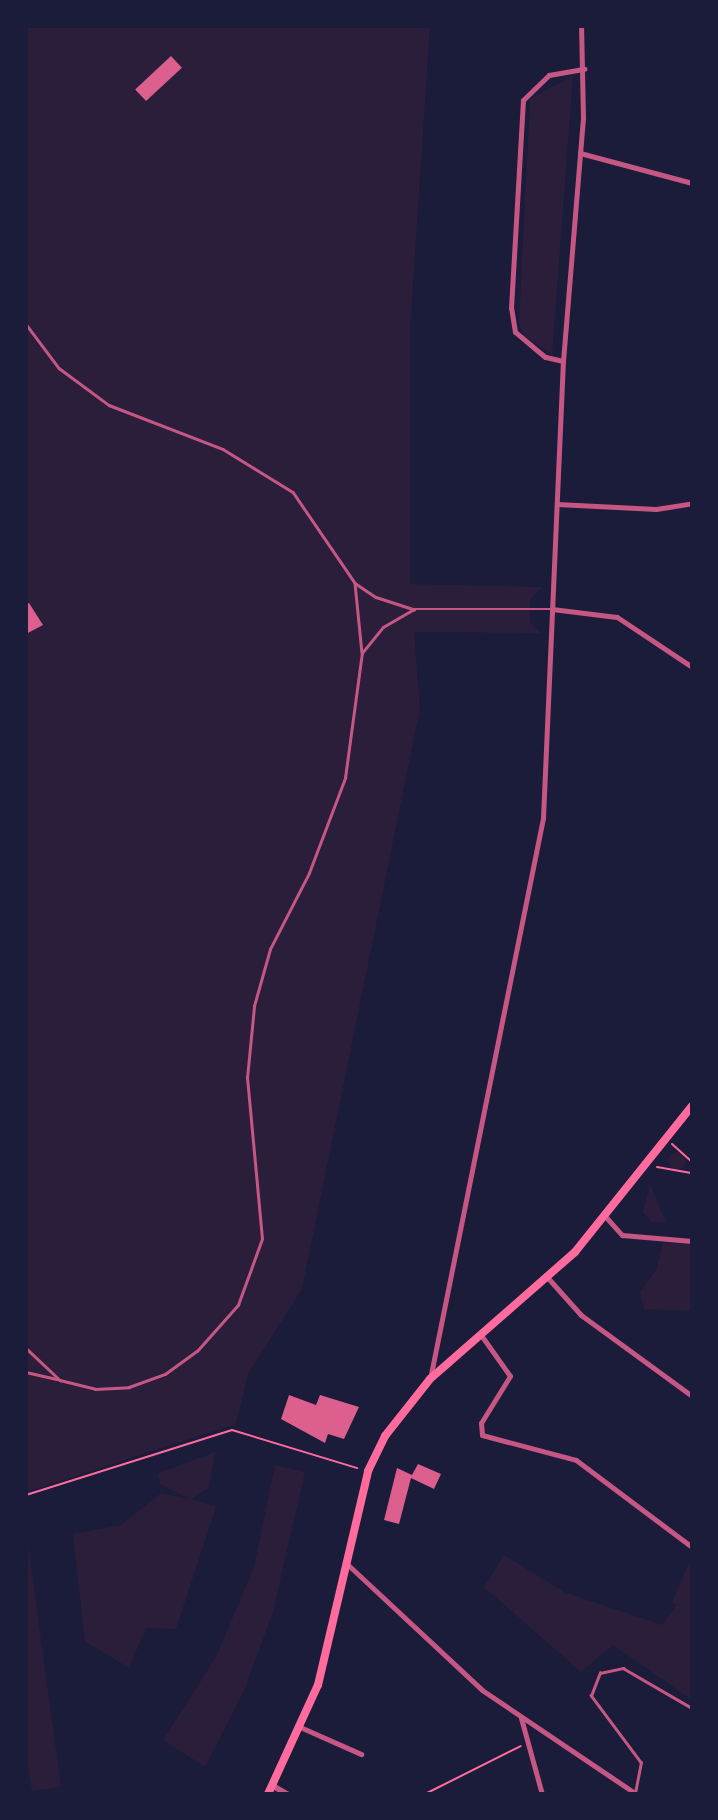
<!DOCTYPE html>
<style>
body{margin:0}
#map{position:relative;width:718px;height:1820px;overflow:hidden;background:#1b1b3a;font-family:"PT Sans Narrow",sans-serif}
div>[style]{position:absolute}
.green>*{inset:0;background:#2a1e3b}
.round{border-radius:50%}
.building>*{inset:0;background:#dd5f8e;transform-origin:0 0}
.path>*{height:2px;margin:-1px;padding:0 1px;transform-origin:1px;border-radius:1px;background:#ff6b9d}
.service>*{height:2.5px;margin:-1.25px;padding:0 1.25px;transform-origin:1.25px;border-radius:1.25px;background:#c65784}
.minor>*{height:5px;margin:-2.5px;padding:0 2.5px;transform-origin:2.5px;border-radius:2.5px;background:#c65784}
.tertiary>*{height:6px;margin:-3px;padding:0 3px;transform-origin:3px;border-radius:3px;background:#c65784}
.primary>*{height:8px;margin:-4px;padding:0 4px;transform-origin:4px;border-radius:4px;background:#ff6b9d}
span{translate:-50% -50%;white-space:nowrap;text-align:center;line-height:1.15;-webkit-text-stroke:7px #1b1b3a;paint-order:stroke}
.frame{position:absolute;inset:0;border:28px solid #1b1b3a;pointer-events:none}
</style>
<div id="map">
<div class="green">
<div style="clip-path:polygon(26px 26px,430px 26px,410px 329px,410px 584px,542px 587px,530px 600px,530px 622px,540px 633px,414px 632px,420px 709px,302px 1289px,248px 1374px,236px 1424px,26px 1492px)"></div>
<div style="clip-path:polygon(573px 75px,552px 355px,524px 336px,519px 323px,530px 99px)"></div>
<div class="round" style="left:668px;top:1152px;width:18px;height:18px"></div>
<div style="clip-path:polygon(650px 1185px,666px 1222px,652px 1222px,643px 1212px)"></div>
<div style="clip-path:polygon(663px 1243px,692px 1244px,692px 1311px,644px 1309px,640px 1292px,656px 1270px)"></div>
<div style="clip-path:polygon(215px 1452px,209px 1488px,192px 1499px,216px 1507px,176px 1629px,146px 1628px,129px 1668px,85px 1641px,73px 1534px,121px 1525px,161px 1493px,189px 1499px,160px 1484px,157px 1474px)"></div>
<div style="clip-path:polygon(275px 1465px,305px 1472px,273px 1612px,244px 1691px,205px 1767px,163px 1740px,216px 1657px,254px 1567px)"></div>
<div style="clip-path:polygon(26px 1529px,61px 1787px,32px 1791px,26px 1756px)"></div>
<div style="clip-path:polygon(504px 1555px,564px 1592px,662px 1625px,677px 1605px,672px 1602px,692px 1556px,692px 1700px,613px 1645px,581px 1672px,484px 1587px)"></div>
</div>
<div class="building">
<div style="left:171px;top:56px;width:16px;height:49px;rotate:47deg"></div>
<div style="clip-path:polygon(29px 603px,43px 625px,26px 634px,26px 604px)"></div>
<div style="clip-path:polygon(289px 1395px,316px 1405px,320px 1395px,359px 1407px,344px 1439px,328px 1434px,325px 1443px,281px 1419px)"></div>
<div style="clip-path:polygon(418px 1464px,441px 1474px,434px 1489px,411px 1478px,399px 1524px,384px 1520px,397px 1468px,412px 1475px)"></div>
</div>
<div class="path">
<div style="left:672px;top:1144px;width:27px;rotate:42deg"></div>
<div style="left:657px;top:1167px;width:36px;rotate:10deg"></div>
<div style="left:26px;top:1495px;width:216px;rotate:-17.5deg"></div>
<div style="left:232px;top:1430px;width:131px;rotate:16.9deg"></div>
<div style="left:425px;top:1794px;width:107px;rotate:-26.6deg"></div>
</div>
<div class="service">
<div style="left:26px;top:324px;width:55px;rotate:53.1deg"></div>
<div style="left:59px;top:368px;width:62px;rotate:36.5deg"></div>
<div style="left:109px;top:405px;width:122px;rotate:21.1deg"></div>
<div style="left:223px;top:449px;width:82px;rotate:31.6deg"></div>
<div style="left:293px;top:492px;width:110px;rotate:55.7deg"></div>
<div style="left:355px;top:583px;width:25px;rotate:34deg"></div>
<div style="left:376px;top:597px;width:40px;rotate:18deg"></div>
<div style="left:414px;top:609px;width:138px"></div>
<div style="left:355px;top:583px;width:70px;rotate:84.3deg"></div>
<div style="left:26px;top:1348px;width:47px;rotate:43.3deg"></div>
<div style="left:60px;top:1380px;width:36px;rotate:14deg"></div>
<div style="left:95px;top:1389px;width:34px;rotate:-3deg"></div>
<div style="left:129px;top:1387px;width:38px;rotate:-20deg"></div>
<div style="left:165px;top:1374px;width:39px;rotate:-36deg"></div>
<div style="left:197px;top:1351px;width:62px;rotate:-48.3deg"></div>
<div style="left:238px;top:1305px;width:70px;rotate:-70deg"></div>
<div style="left:262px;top:1239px;width:162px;rotate:-95.3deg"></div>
<div style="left:247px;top:1078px;width:72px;rotate:-84.4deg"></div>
<div style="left:254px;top:1006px;width:59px;rotate:-74.3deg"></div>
<div style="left:270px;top:949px;width:85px;rotate:-62.8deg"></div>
<div style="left:309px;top:873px;width:102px;rotate:-69.2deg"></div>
<div style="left:345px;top:778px;width:126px;rotate:-82.3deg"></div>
<div style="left:362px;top:653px;width:33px;rotate:-51deg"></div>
<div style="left:383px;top:627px;width:36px;rotate:-30deg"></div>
<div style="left:26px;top:1372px;width:32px;rotate:13deg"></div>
<div style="left:635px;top:1793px;width:31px;rotate:-79deg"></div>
<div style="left:641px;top:1763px;width:84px;rotate:-126.7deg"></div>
<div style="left:591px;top:1696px;width:25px;rotate:-69deg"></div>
<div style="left:600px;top:1673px;width:24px;rotate:-12deg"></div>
<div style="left:623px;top:1668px;width:80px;rotate:30.1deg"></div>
</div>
<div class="minor">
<div style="left:580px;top:153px;width:116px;rotate:15deg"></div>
<div style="left:563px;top:361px;width:18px;rotate:-167deg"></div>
<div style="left:545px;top:357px;width:39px;rotate:-140deg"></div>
<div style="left:515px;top:332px;width:24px;rotate:-99deg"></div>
<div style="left:511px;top:308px;width:208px;rotate:-86.7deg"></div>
<div style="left:523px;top:100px;width:36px;rotate:-44deg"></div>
<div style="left:549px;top:75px;width:36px;rotate:-10deg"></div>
<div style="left:557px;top:504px;width:99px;rotate:2.9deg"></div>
<div style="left:656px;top:509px;width:36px;rotate:-9deg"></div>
<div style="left:552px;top:609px;width:65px;rotate:7deg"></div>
<div style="left:617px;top:617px;width:90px;rotate:33.7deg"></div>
<div style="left:604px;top:1215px;width:27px;rotate:48deg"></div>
<div style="left:622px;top:1235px;width:70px;rotate:4.9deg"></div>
<div style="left:547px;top:1277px;width:51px;rotate:48.2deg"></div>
<div style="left:581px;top:1315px;width:137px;rotate:36.1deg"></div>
<div style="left:481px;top:1335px;width:50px;rotate:54.7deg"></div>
<div style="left:510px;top:1376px;width:55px;rotate:121.7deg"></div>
<div style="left:481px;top:1423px;width:12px;rotate:85deg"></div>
<div style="left:482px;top:1435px;width:97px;rotate:14.9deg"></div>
<div style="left:576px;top:1460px;width:145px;rotate:36.9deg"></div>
<div style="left:430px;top:1379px;width:572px;rotate:-78.61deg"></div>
<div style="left:543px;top:818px;width:457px;rotate:-87.5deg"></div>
<div style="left:563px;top:361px;width:244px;rotate:-85.3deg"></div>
<div style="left:583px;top:118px;width:92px;rotate:-91.2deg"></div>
<div style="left:346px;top:1563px;width:186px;rotate:43deg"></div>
<div style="left:482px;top:1690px;width:186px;rotate:34deg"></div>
<div style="left:521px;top:1718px;width:79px;rotate:74.6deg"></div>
<div style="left:300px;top:1727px;width:67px;rotate:23.9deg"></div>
</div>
<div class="tertiary">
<div style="left:273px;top:1786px;width:16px;rotate:30deg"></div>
</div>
<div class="primary">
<div style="left:268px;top:1794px;width:120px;rotate:-65.4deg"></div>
<div style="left:318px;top:1685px;width:220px;rotate:-76.8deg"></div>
<div style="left:368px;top:1471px;width:39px;rotate:-64deg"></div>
<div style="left:385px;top:1436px;width:73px;rotate:-51.7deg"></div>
<div style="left:430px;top:1379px;width:193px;rotate:-41.2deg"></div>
<div style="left:575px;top:1252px;width:187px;rotate:-51.3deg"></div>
</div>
<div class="frame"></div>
</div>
